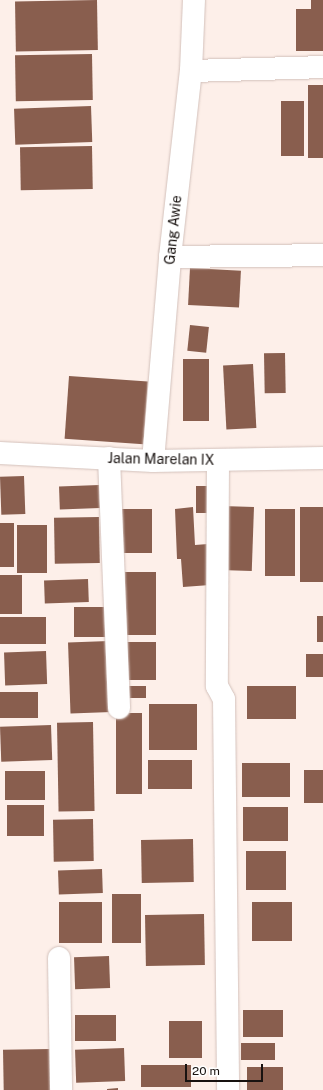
<!DOCTYPE html>
<style>
body{margin:0}
#map{position:relative;width:323px;height:1090px;overflow:hidden;background:#fdefe9;font-family:"Public Sans",sans-serif}
div>[style]{position:absolute}
.building>*{inset:0;background:#895e4e;transform-origin:0 0}
.roads{filter:drop-shadow(0 0 1px #d3c1bb) drop-shadow(0 0 1px #d3c1bb)}
.minor>*{height:22px;margin:-11px;padding:0 11px;transform-origin:11px;border-radius:11px;background:#fff}
.secondary>*{height:22px;margin:-11px;padding:0 11px;transform-origin:11px;border-radius:11px;background:#fff}
span{translate:-50% -50%;white-space:nowrap;text-align:center;line-height:1.15;-webkit-text-stroke:3.5px #fff;paint-order:stroke}
.street-label{font-size:14px;color:#181210}
.scale{position:absolute;left:185px;top:1064px;width:78px;height:18px;box-sizing:border-box;border:2px solid #181210;border-top:0;padding-left:5px;font-size:12px;line-height:14px;white-space:nowrap;color:#181210;-webkit-text-stroke:3px #fff;paint-order:stroke}
</style>
<div id="map">
<div class="building">
<div style="left:97px;top:0;width:50px;height:82px;rotate:89deg"></div>
<div style="clip-path:polygon(311px 0,323px 0,323px 51px,296px 51px,296px 9px,311px 9px)"></div>
<div style="left:92px;top:54px;width:46px;height:77px;rotate:89deg"></div>
<div style="left:323px;top:85px;width:73px;height:15px;rotate:90deg"></div>
<div style="left:281px;top:101px;width:23px;height:55px"></div>
<div style="left:91px;top:106px;width:36px;height:77px;rotate:88deg"></div>
<div style="left:92px;top:146px;width:43px;height:72px;rotate:89deg"></div>
<div style="left:190px;top:268px;width:51px;height:37px;rotate:3deg"></div>
<div style="left:190px;top:325px;width:19px;height:26px;rotate:6deg"></div>
<div style="left:285px;top:353px;width:40px;height:21px;rotate:89deg"></div>
<div style="left:183px;top:359px;width:26px;height:62px"></div>
<div style="left:253px;top:364px;width:64px;height:30px;rotate:87deg"></div>
<div style="left:69px;top:376px;width:79px;height:63px;rotate:4deg"></div>
<div style="left:24px;top:476px;width:38px;height:24px;rotate:88deg"></div>
<div style="left:99px;top:485px;width:23px;height:40px;rotate:88deg"></div>
<div style="left:196px;top:486px;width:21px;height:27px"></div>
<div style="left:222px;top:506px;width:32px;height:64px;rotate:2deg"></div>
<div style="clip-path:polygon(193px 507px,195px 545px,208px 544px,210px 585px,183px 587px,181px 559px,177px 559px,175px 509px)"></div>
<div style="left:300px;top:507px;width:23px;height:75px"></div>
<div style="left:120px;top:509px;width:32px;height:44px"></div>
<div style="left:265px;top:509px;width:30px;height:67px"></div>
<div style="left:99px;top:517px;width:46px;height:45px;rotate:89deg"></div>
<div style="left:0;top:523px;width:14px;height:44px"></div>
<div style="left:17px;top:525px;width:30px;height:48px"></div>
<div style="left:156px;top:572px;width:63px;height:31px;rotate:90deg"></div>
<div style="left:22px;top:575px;width:39px;height:22px;rotate:90deg"></div>
<div style="left:88px;top:579px;width:23px;height:44px;rotate:88deg"></div>
<div style="left:108px;top:607px;width:30px;height:34px;rotate:90deg"></div>
<div style="left:317px;top:616px;width:6px;height:26px"></div>
<div style="left:46px;top:617px;width:27px;height:46px;rotate:90deg"></div>
<div style="left:109px;top:641px;width:71px;height:41px;rotate:88deg"></div>
<div style="left:156px;top:642px;width:38px;height:34px;rotate:90deg"></div>
<div style="left:46px;top:651px;width:33px;height:42px;rotate:88deg"></div>
<div style="left:306px;top:654px;width:17px;height:23px"></div>
<div style="left:124px;top:686px;width:22px;height:12px"></div>
<div style="left:247px;top:686px;width:49px;height:33px"></div>
<div style="left:0;top:692px;width:38px;height:26px"></div>
<div style="left:197px;top:704px;width:46px;height:48px;rotate:90deg"></div>
<div style="left:116px;top:713px;width:26px;height:81px"></div>
<div style="left:93px;top:722px;width:89px;height:36px;rotate:89deg"></div>
<div style="left:51px;top:725px;width:35px;height:51px;rotate:88deg"></div>
<div style="left:148px;top:760px;width:44px;height:29px"></div>
<div style="left:242px;top:763px;width:48px;height:34px"></div>
<div style="left:323px;top:770px;width:33px;height:19px;rotate:90deg"></div>
<div style="left:45px;top:771px;width:29px;height:40px;rotate:90deg"></div>
<div style="left:44px;top:805px;width:31px;height:37px;rotate:90deg"></div>
<div style="left:243px;top:807px;width:45px;height:34px"></div>
<div style="left:93px;top:819px;width:42px;height:40px;rotate:89deg"></div>
<div style="left:193px;top:839px;width:43px;height:52px;rotate:89deg"></div>
<div style="left:286px;top:851px;width:39px;height:40px;rotate:90deg"></div>
<div style="left:102px;top:869px;width:24px;height:44px;rotate:88deg"></div>
<div style="left:112px;top:894px;width:29px;height:49px"></div>
<div style="left:59px;top:902px;width:43px;height:41px"></div>
<div style="left:252px;top:902px;width:40px;height:39px"></div>
<div style="left:204px;top:914px;width:51px;height:59px;rotate:89deg"></div>
<div style="left:109px;top:956px;width:32px;height:35px;rotate:88deg"></div>
<div style="left:243px;top:1010px;width:40px;height:27px"></div>
<div style="left:75px;top:1015px;width:41px;height:26px"></div>
<div style="left:169px;top:1021px;width:33px;height:37px"></div>
<div style="left:241px;top:1043px;width:34px;height:17px"></div>
<div style="left:124px;top:1048px;width:33px;height:49px;rotate:88deg"></div>
<div style="left:51px;top:1049px;width:41px;height:48px;rotate:89deg"></div>
<div style="left:191px;top:1065px;width:22px;height:50px;rotate:90deg"></div>
<div style="left:247px;top:1067px;width:36px;height:23px"></div>
<div style="clip-path:polygon(118px 1088px,118px 1090px,107px 1090px,107px 1089px)"></div>
</div>
<div class="roads">
<div class="minor">
<div style="left:191px;top:71px;width:132px;rotate:-1.7deg"></div>
<div style="left:170px;top:257px;width:153px;rotate:-0.7deg"></div>
<div style="left:109px;top:458px;width:250px;rotate:87.7deg"></div>
<div style="left:218px;top:460px;width:226px;rotate:90.3deg"></div>
<div style="left:217px;top:686px;width:15px;rotate:62deg"></div>
<div style="left:224px;top:699px;width:391px;rotate:89.4deg"></div>
<div style="left:153px;top:461px;width:205px;rotate:-85.2deg"></div>
<div style="left:170px;top:257px;width:187px;rotate:-83.6deg"></div>
<div style="left:191px;top:71px;width:71px;rotate:-87.6deg"></div>
<div style="left:59px;top:958px;width:132px;rotate:89.1deg"></div>
</div>
<div class="secondary">
<div style="left:0;top:453px;width:153px;rotate:3deg"></div>
<div style="left:153px;top:461px;width:170px;rotate:-1deg"></div>
</div>
</div>
<div class="street-label">
<span style="left:173px;top:230px;rotate:-84deg">Gang Awie</span>
<span style="left:161px;top:459px;rotate:1deg">Jalan Marelan IX</span>
</div>
<div class="scale">20 m</div>
</div>
